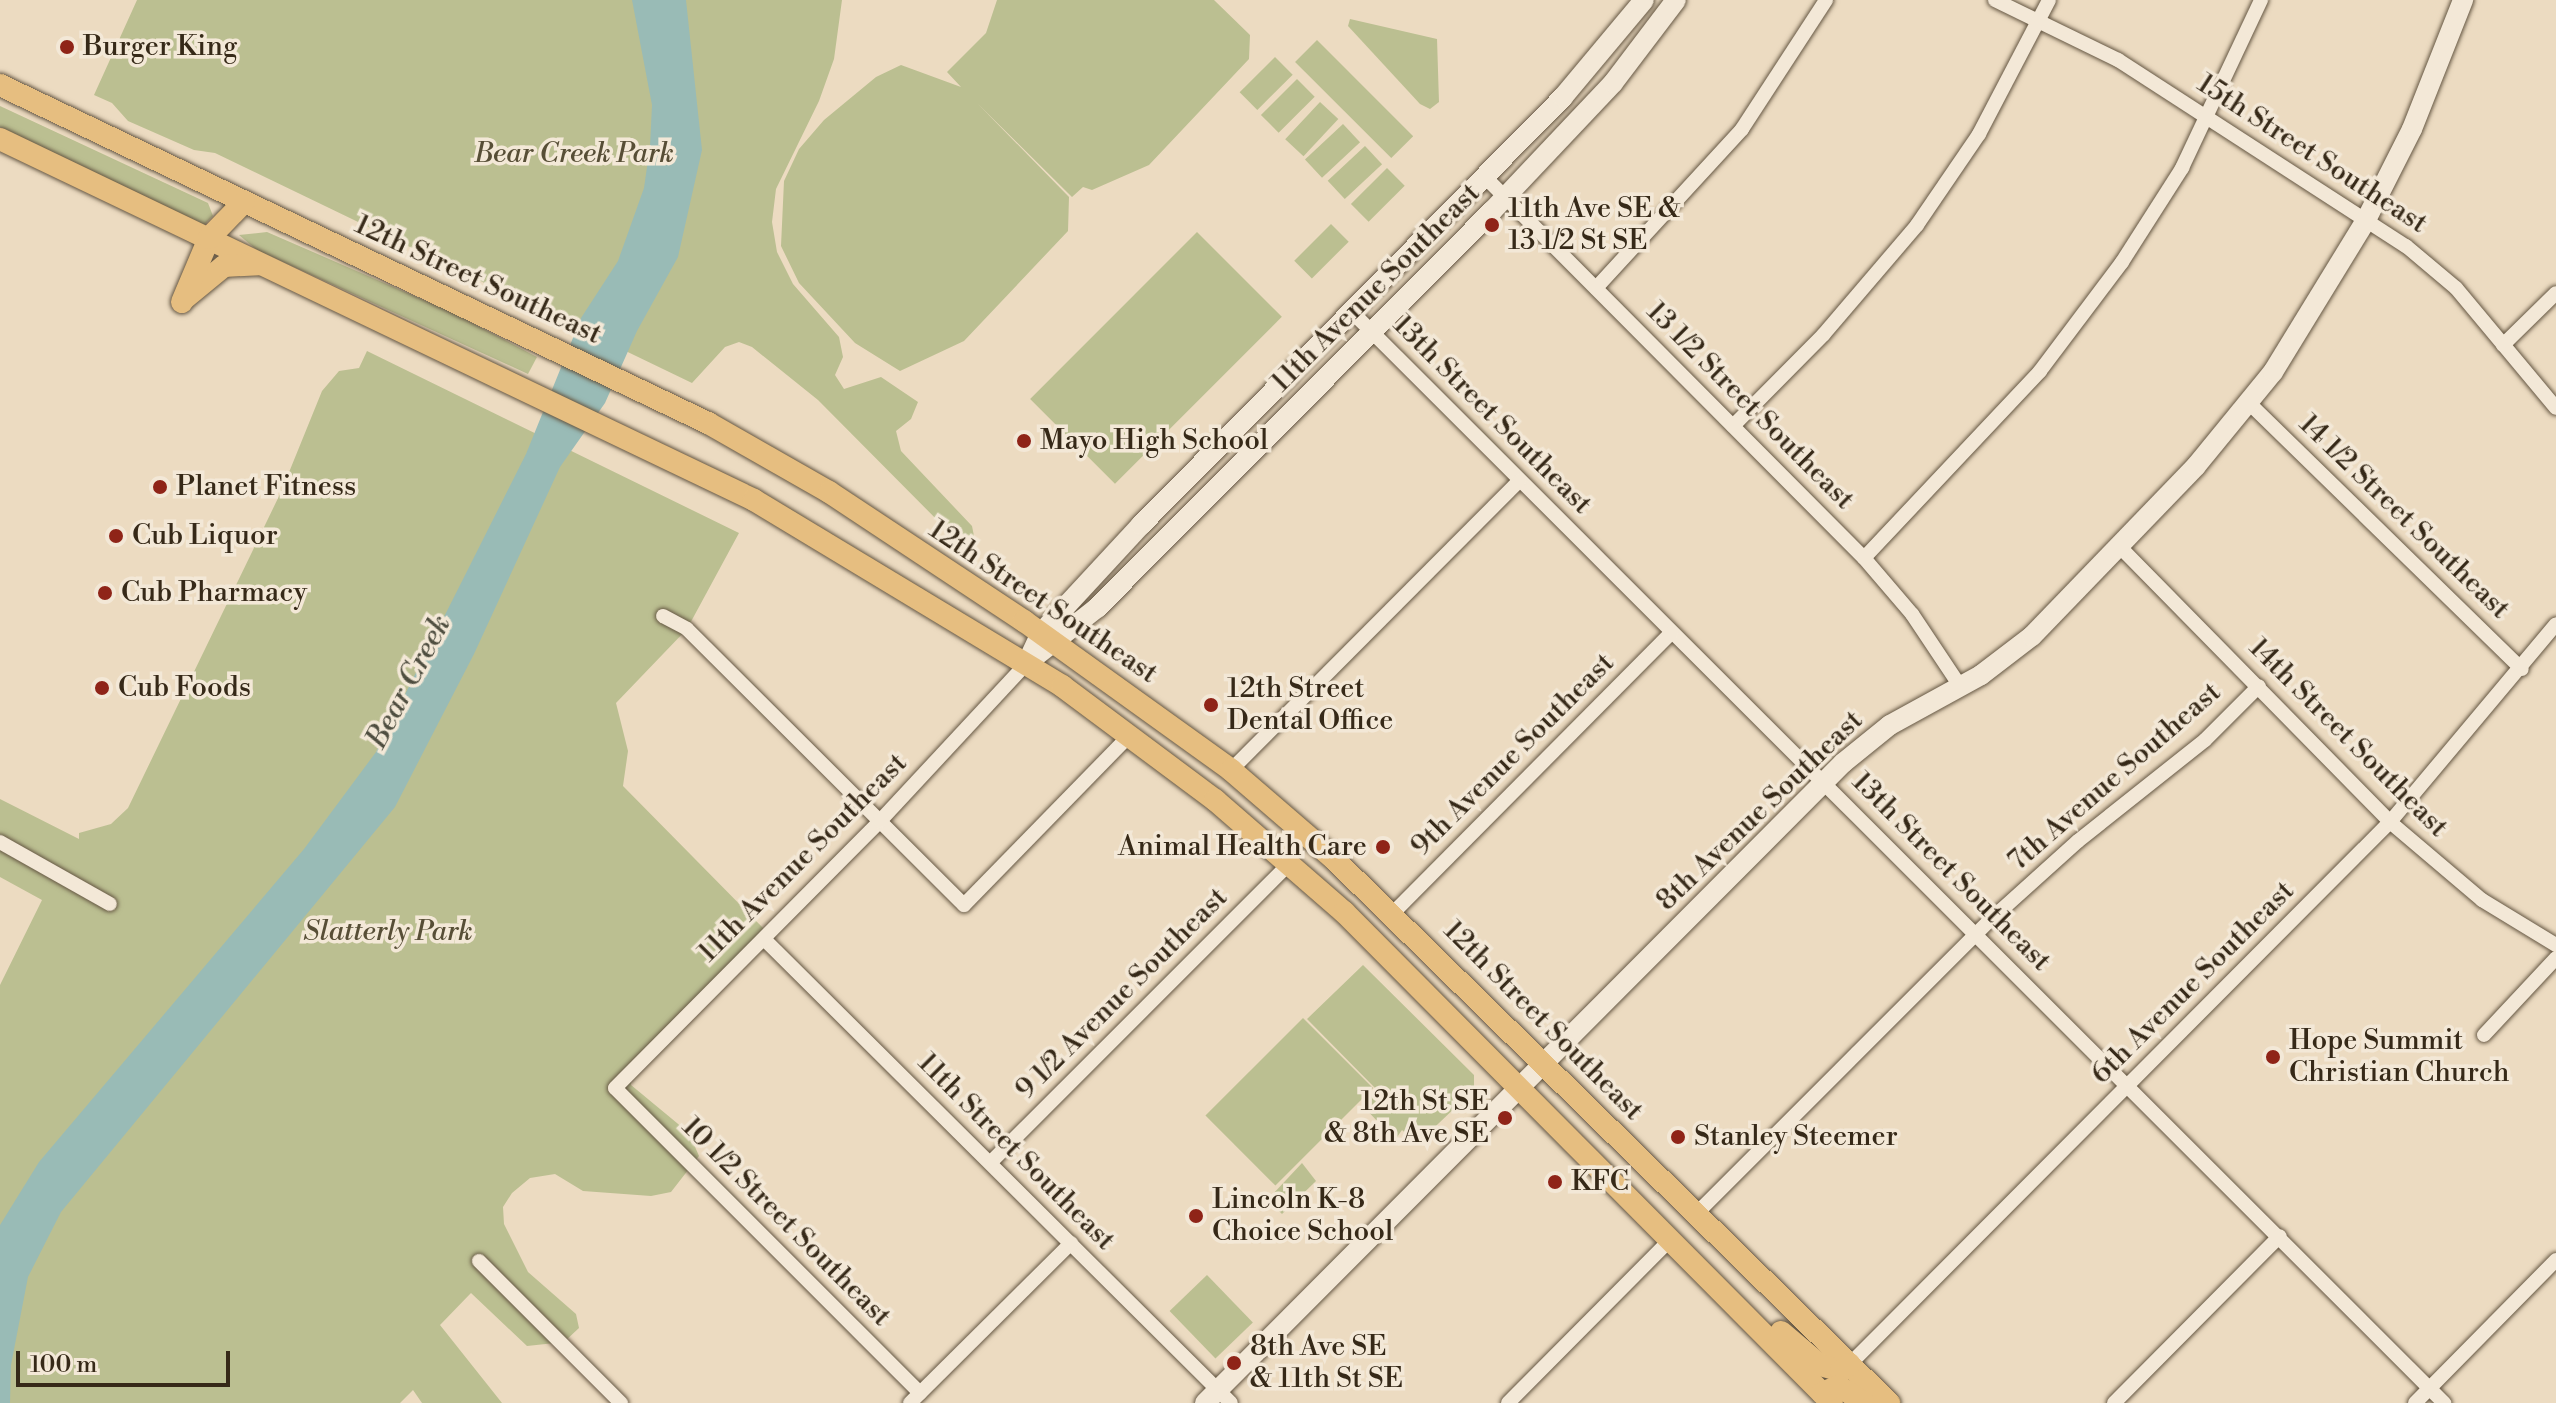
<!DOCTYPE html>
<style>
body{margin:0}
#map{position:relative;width:2556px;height:1403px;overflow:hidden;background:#ecdbc1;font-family:"Libre Bodoni",serif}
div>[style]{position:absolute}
.green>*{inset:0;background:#bbbf91;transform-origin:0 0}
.water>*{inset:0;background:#99bbb6}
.roads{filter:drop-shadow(0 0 2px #645642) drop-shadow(0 0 2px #645642)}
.street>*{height:14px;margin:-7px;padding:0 7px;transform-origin:7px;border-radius:7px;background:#f3e8d7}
.secondary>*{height:20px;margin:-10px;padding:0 10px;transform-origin:10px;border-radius:10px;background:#f3e8d7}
.primary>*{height:22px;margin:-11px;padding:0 11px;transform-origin:11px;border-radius:11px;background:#e6be80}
.dots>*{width:22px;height:22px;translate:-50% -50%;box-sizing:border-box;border:4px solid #f3e8d7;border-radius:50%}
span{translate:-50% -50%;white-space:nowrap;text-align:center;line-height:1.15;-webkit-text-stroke:7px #f3e8d7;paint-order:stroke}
.poi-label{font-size:28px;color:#362918}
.left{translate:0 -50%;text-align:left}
.right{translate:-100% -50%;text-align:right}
.park-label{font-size:28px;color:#574e36;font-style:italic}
.street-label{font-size:28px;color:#362918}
.water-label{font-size:30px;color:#4f4e40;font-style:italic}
.scale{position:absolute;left:16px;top:1351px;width:214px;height:36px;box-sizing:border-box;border:4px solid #362918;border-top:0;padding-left:10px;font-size:24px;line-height:28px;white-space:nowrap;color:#362918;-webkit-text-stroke:6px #f3e8d7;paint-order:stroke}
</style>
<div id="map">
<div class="green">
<div style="clip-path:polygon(137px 0,842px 0,834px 59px,819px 101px,776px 189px,772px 222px,777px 252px,793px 284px,839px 337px,843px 357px,835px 375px,844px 389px,881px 377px,918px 402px,911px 419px,896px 431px,901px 451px,972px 526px,974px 536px,963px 541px,953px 536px,818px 400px,752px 347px,739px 342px,725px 347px,692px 383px,215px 153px,194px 150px,128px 121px,112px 103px,94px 95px)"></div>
<div style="clip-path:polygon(997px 0,1214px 0,1250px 35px,1249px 59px,1149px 165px,1092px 190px,1083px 187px,1072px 197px,978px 104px,1069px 197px,1068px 231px,964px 341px,900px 371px,855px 343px,799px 283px,781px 246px,784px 181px,799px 149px,824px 120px,876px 77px,901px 65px,961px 87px,947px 72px,986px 33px)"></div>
<div style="clip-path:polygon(1350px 19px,1437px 39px,1439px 102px,1430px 109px,1420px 104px,1348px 26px)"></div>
<div style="left:1317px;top:40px;width:136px;height:31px;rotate:45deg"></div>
<div style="left:1275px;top:57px;width:25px;height:50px;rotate:45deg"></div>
<div style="left:1297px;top:79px;width:25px;height:51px;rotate:45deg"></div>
<div style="left:1320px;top:102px;width:25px;height:51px;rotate:43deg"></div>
<div style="clip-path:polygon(0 106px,208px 203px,213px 216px,204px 225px,0 127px)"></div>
<div style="left:1343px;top:124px;width:25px;height:52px;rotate:47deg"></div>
<div style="left:1365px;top:146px;width:25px;height:51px;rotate:47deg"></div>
<div style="left:1387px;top:168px;width:25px;height:51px;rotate:45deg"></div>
<div style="left:1331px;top:224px;width:25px;height:52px;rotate:45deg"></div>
<div style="clip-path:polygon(267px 232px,451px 312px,537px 357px,528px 374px,257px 250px,239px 235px)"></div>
<div style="left:1197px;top:232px;width:120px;height:236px;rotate:45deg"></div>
<div style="clip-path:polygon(367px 351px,739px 533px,687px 629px,616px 703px,628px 751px,623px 786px,769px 934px,631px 1070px,631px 1085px,689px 1133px,699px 1156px,671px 1192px,651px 1196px,583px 1191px,555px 1174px,530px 1178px,512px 1193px,503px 1207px,504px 1224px,528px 1272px,576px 1314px,579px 1328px,564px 1342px,527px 1346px,471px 1293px,440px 1325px,502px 1403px,422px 1403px,413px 1390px,400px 1403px,0 1403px,0 985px,42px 900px,0 877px,0 799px,79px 839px,79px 833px,111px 824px,128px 808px,281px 492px,322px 391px,339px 371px,359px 368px)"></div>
<div style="clip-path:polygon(1363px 965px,1474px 1075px,1474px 1099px,1460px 1103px,1417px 1144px,1402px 1130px,1395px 1140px,1362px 1105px,1376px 1089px,1307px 1019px)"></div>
<div style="left:1303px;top:1018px;width:99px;height:138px;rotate:45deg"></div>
<div style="clip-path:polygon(1302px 1163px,1316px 1181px,1282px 1214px,1271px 1203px,1272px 1195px)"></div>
<div style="left:1207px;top:1275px;width:66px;height:52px;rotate:46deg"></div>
</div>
<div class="water">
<div style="clip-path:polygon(632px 0,686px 0,702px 150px,678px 257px,637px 331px,605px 403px,560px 467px,474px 654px,395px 807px,61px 1212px,28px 1277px,11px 1365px,10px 1403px,0 1403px,0 1225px,39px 1162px,304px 849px,376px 752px,526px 454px,581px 318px,618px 261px,644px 188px,650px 146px,652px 105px)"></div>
</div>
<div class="roads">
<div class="street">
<div style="left:1995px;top:0;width:137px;rotate:26deg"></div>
<div style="left:2118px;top:60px;width:343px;rotate:32.9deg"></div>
<div style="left:2406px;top:246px;width:65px;rotate:40deg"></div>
<div style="left:2456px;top:288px;width:156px;rotate:50.2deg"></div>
<div style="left:1485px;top:177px;width:537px;rotate:45.15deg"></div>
<div style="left:1864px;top:558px;width:74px;rotate:49.4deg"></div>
<div style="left:1912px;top:614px;width:87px;rotate:56.3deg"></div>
<div style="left:1596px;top:288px;width:216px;rotate:-47.4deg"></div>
<div style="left:1742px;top:129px;width:154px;rotate:-56.9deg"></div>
<div style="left:1352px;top:312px;width:1544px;rotate:44.97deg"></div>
<div style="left:2503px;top:345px;width:74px;rotate:-44.5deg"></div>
<div style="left:2249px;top:403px;width:381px;rotate:44.3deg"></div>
<div style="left:1733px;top:426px;width:129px;rotate:-45.3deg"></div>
<div style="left:1824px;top:334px;width:143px;rotate:-49.5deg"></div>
<div style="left:1917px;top:225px;width:110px;rotate:-55.7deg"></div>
<div style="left:1979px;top:134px;width:151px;rotate:-62.4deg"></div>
<div style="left:2120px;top:547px;width:385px;rotate:45.5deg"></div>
<div style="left:2390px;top:822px;width:121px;rotate:40.3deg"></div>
<div style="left:2482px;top:900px;width:87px;rotate:31.3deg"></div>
<div style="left:1864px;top:558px;width:257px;rotate:-46.7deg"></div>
<div style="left:2040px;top:371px;width:136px;rotate:-53deg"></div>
<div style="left:2122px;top:262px;width:112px;rotate:-57.4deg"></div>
<div style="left:2182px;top:168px;width:186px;rotate:-64.8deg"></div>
<div style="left:663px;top:616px;width:27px;rotate:28deg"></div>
<div style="left:687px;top:629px;width:391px;rotate:44.9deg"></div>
<div style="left:964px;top:905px;width:236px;rotate:-45.7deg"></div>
<div style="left:1231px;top:770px;width:409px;rotate:-45.1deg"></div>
<div style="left:0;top:842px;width:126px;rotate:29.4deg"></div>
<div style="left:1393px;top:913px;width:395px;rotate:-45.2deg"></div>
<div style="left:764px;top:939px;width:658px;rotate:44.82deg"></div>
<div style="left:2484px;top:1035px;width:105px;rotate:-46.9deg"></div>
<div style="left:991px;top:1162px;width:423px;rotate:-45deg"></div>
<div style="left:1698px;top:1212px;width:410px;rotate:-45deg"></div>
<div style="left:1988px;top:922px;width:121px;rotate:-42deg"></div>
<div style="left:2078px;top:841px;width:162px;rotate:-38.5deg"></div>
<div style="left:2205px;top:740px;width:76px;rotate:-45deg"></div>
<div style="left:479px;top:1261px;width:201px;rotate:45deg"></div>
<div style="left:1850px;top:1364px;width:765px;rotate:-45.11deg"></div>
<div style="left:2390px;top:822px;width:258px;rotate:-50deg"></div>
<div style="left:920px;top:1393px;width:431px;rotate:-135deg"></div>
<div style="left:615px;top:1088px;width:376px;rotate:-45.2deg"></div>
<div style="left:880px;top:821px;width:216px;rotate:-47.1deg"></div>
<div style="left:910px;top:1403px;width:227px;rotate:-44.8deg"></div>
<div style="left:1508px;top:1403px;width:231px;rotate:-45.2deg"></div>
<div style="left:2114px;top:1403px;width:235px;rotate:-45.2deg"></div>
<div style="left:2415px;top:1403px;width:201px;rotate:-45.4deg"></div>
</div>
<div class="secondary">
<div style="left:1027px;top:663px;width:89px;rotate:-38.2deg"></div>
<div style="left:1097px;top:608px;width:560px;rotate:-45.14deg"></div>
<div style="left:1492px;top:211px;width:176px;rotate:-46.6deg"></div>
<div style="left:1613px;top:83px;width:104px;rotate:-52.8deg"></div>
<div style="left:1027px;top:663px;width:33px;rotate:-65deg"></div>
<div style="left:1041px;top:633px;width:147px;rotate:-47.2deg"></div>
<div style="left:1141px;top:525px;width:601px;rotate:-45.4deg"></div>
<div style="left:1563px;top:97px;width:126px;rotate:-50.1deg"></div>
<div style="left:1205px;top:1403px;width:904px;rotate:-45.09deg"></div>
<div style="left:1843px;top:763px;width:60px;rotate:-39deg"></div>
<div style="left:1890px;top:725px;width:104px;rotate:-28.8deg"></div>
<div style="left:1981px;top:675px;width:64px;rotate:-37.4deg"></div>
<div style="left:2032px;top:636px;width:236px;rotate:-46deg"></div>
<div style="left:2196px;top:466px;width:122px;rotate:-50.7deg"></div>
<div style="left:2273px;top:372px;width:178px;rotate:-58.5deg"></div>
<div style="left:2366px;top:220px;width:102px;rotate:-63.2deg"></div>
<div style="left:2412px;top:129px;width:139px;rotate:-68.4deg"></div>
</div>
<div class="primary">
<div style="left:0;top:85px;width:785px;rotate:25.52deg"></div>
<div style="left:708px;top:423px;width:139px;rotate:29.7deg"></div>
<div style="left:829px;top:492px;width:234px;rotate:33.5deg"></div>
<div style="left:1024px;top:621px;width:255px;rotate:35.7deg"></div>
<div style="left:1231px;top:770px;width:135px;rotate:40.8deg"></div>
<div style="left:1333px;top:858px;width:779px;rotate:44.43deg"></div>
<div style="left:0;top:139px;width:836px;rotate:25.58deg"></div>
<div style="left:754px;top:500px;width:360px;rotate:31.1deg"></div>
<div style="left:1062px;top:686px;width:191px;rotate:36.7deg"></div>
<div style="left:1215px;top:800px;width:171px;rotate:41deg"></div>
<div style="left:1344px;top:912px;width:692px;rotate:45.18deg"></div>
<div style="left:185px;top:298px;width:50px;rotate:-39.4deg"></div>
<div style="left:224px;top:266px;width:35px;rotate:-3deg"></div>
<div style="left:182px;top:302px;width:69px;rotate:-67.1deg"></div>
<div style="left:209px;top:238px;width:50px;rotate:-45.8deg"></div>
<div style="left:1781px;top:1332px;width:51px;rotate:40.2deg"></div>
<div style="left:1820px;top:1365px;width:22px;rotate:16deg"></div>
<div style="left:1841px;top:1371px;width:11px;rotate:-38deg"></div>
<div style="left:1822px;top:1393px;width:18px;rotate:-22deg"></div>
<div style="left:1839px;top:1386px;width:30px;rotate:34deg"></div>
</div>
</div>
<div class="dots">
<div style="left:67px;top:47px;background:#8f2418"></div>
<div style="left:1492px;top:225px;background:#8f2418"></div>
<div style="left:1024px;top:441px;background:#8f2418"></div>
<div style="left:160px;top:487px;background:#8f2418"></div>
<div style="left:116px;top:536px;background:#8f2418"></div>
<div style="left:105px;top:593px;background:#8f2418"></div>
<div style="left:102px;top:688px;background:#8f2418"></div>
<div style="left:1211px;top:705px;background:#8f2418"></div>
<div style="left:1383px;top:847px;background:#8f2418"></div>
<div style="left:2273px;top:1057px;background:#8f2418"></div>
<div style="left:1505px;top:1118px;background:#8f2418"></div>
<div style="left:1678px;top:1137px;background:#8f2418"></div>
<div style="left:1555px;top:1182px;background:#8f2418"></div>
<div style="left:1196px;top:1216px;background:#8f2418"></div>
<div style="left:1234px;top:1363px;background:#8f2418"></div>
</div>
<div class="poi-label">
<span class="left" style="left:83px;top:47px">Burger King</span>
<span class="left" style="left:1508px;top:225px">11th Ave SE &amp;<br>13 1/2 St SE</span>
<span class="left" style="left:1040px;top:441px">Mayo High School</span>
<span class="left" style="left:176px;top:487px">Planet Fitness</span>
<span class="left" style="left:132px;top:536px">Cub Liquor</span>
<span class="left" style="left:121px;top:593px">Cub Pharmacy</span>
<span class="left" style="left:118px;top:688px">Cub Foods</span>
<span class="left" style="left:1227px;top:705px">12th Street<br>Dental Office</span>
<span class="right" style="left:1367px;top:847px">Animal Health Care</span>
<span class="left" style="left:2289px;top:1057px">Hope Summit<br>Christian Church</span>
<span class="right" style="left:1489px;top:1118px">12th St SE<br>&amp; 8th Ave SE</span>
<span class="left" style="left:1694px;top:1137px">Stanley Steemer</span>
<span class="left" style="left:1571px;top:1182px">KFC</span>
<span class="left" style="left:1212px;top:1216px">Lincoln K-8<br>Choice School</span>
<span class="left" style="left:1250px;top:1363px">8th Ave SE<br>&amp; 11th St SE</span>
</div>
<div class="park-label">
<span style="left:574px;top:154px">Bear Creek Park</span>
<span style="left:388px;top:932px">Slatterly Park</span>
</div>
<div class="street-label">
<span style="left:2312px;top:154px;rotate:33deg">15th Street Southeast</span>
<span style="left:478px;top:280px;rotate:25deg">12th Street Southeast</span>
<span style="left:1376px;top:288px;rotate:-45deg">11th Avenue Southeast</span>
<span style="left:1750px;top:406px;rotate:45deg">13 1/2 Street Southeast</span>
<span style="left:1492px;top:415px;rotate:45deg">13th Street Southeast</span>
<span style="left:2404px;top:517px;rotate:44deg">14 1/2 Street Southeast</span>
<span style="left:1043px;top:602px;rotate:34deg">12th Street Southeast</span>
<span style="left:2348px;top:738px;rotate:45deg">14th Street Southeast</span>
<span style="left:1513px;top:755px;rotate:-45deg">9th Avenue Southeast</span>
<span style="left:2115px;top:777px;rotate:-41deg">7th Avenue Southeast</span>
<span style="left:1760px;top:811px;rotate:-44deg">8th Avenue Southeast</span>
<span style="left:803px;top:858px;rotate:-45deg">11th Avenue Southeast</span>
<span style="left:1951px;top:872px;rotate:45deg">13th Street Southeast</span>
<span style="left:2193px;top:983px;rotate:-45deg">6th Avenue Southeast</span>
<span style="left:1122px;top:994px;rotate:-45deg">9 1/2 Avenue Southeast</span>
<span style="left:1543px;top:1021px;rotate:45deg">12th Street Southeast</span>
<span style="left:1016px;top:1152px;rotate:45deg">11th Street Southeast</span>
<span style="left:786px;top:1222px;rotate:45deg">10 1/2 Street Southeast</span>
</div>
<div class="water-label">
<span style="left:409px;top:682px;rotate:-62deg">Bear Creek</span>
</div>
<div class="scale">100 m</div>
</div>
